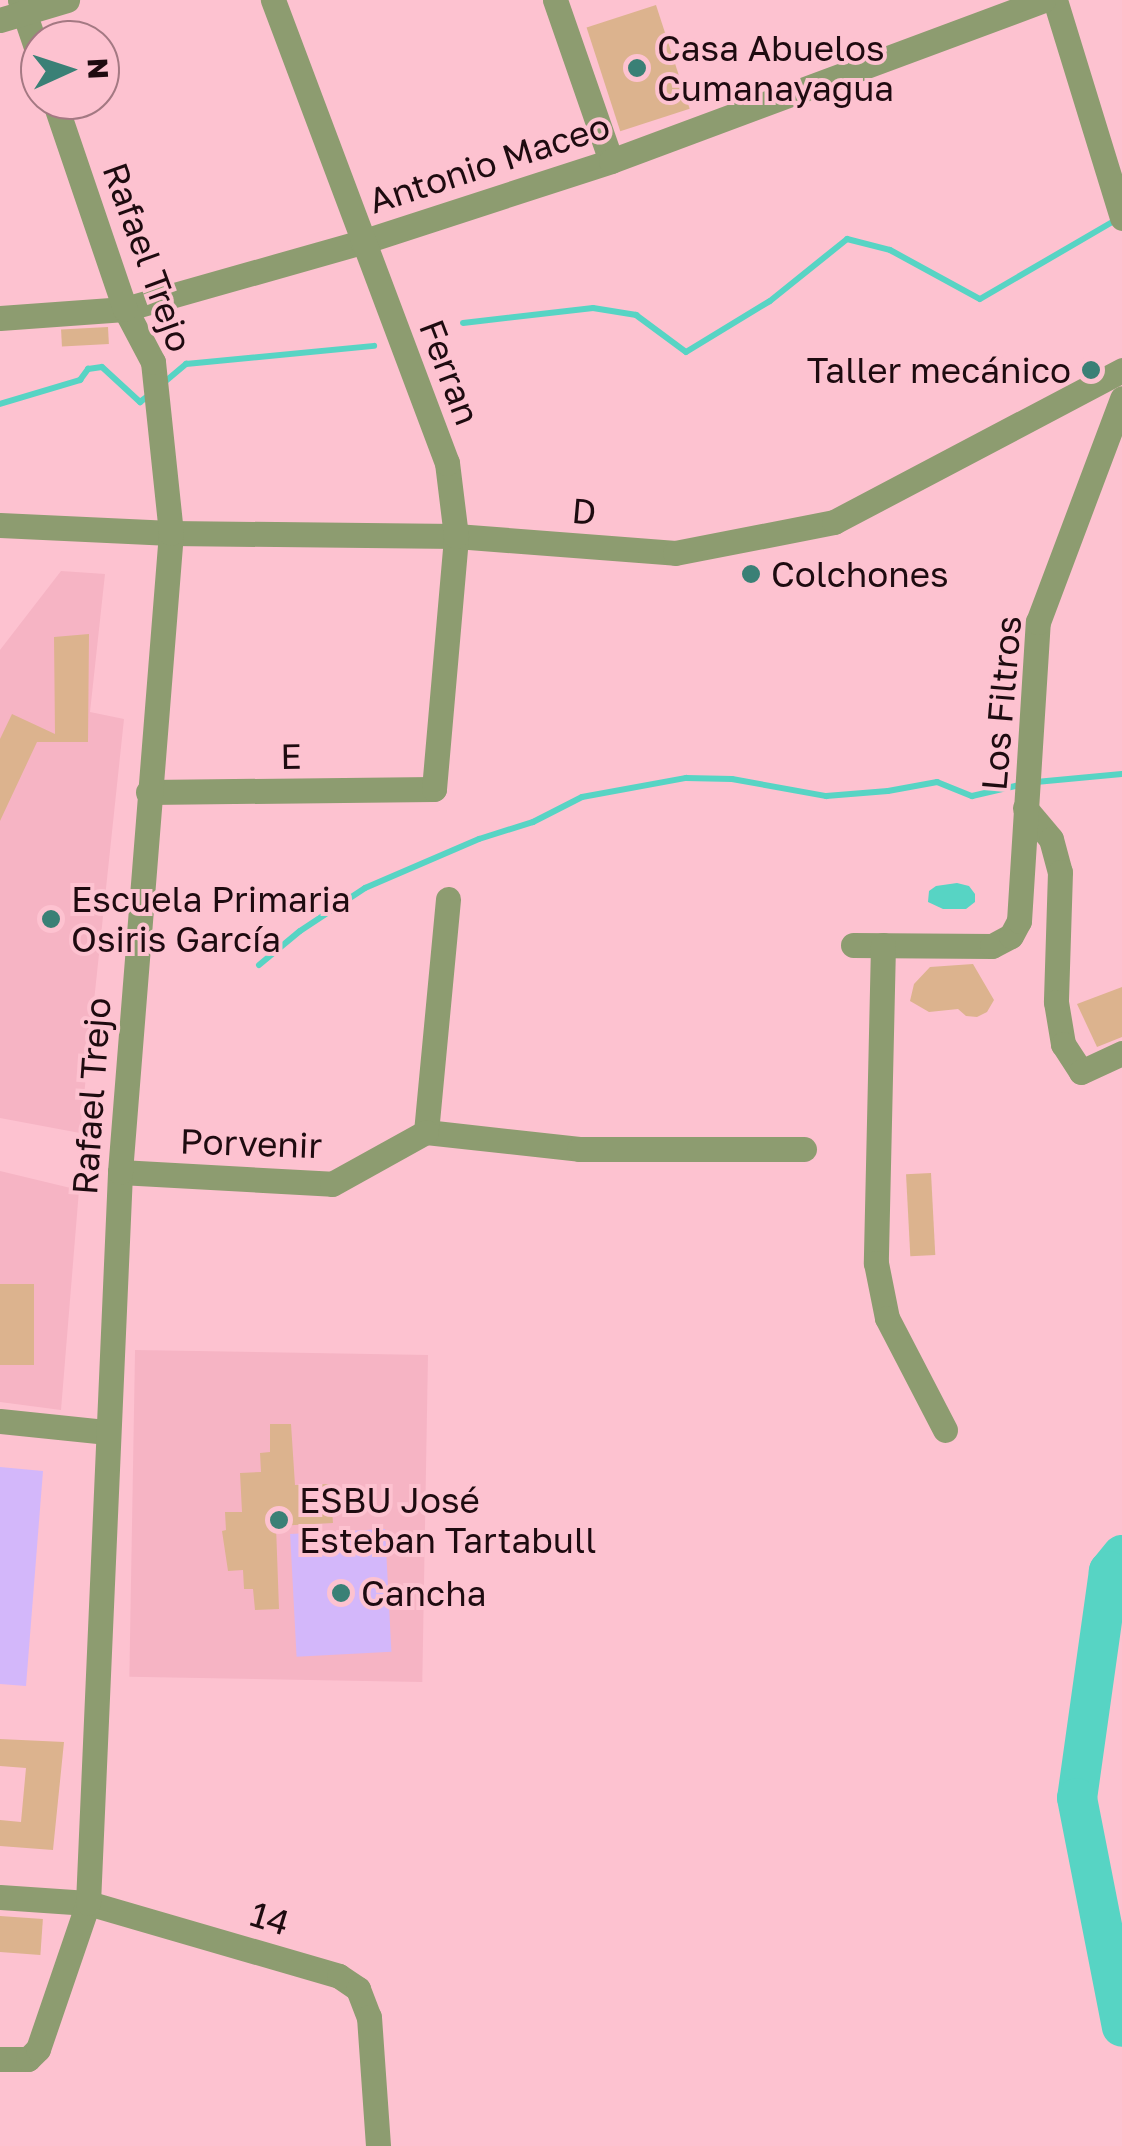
<!DOCTYPE html>
<meta charset="utf-8">
<style>
body{margin:0}
#map{position:relative;width:1122px;height:2146px;overflow:hidden;background:#fdc2d0;font-family:"Golos Text",sans-serif}
div>[style]{position:absolute}
.built>*{inset:0;background:#f6b4c4;transform-origin:0 0}
.green>*{inset:0;background:#d3b7fa;transform-origin:0 0}
.water>*{inset:0;background:#57d4c4}
.stream>*{height:6px;margin:-3px;padding:0 3px;transform-origin:3px;border-radius:3px;background:#57d4c4}
.river>*{height:40px;margin:-20px;padding:0 20px;transform-origin:20px;border-radius:20px;background:#57d4c4}
.building>*{inset:0;background:#dcb38e;transform-origin:0 0}
.minor>*{height:25px;margin:-12.5px;padding:0 12.5px;transform-origin:12.5px;border-radius:12.5px;background:#8d9c70}
.dots>*{width:28px;height:28px;translate:-50% -50%;box-sizing:border-box;border:5px solid #fdc2d0;border-radius:50%}
span{translate:-50% -50%;white-space:nowrap;text-align:center;line-height:1.15;-webkit-text-stroke:8px #fdc2d0;paint-order:stroke}
.poi-label{font-size:35px;color:#1e0b10}
.left{translate:0 -50%;text-align:left}
.right{translate:-100% -50%;text-align:right}
.street-label{font-size:35px;color:#1e0b10}
.north{position:absolute;left:20px;top:20px;width:100px;height:100px;box-sizing:border-box;background:#fdc2d0;border:2px solid #a47983;border-radius:50%;rotate:87deg;font-size:28px;font-weight:700;line-height:40px;text-align:center;color:#1e0b10}
.north::after{content:'';display:block;margin:auto;width:35px;height:45px;background:#3a8076;clip-path:polygon(50% 0,100% 100%,50% 72%,0 100%)}
</style>
<div id="map">
<div class="built">
<div style="clip-path:polygon(61px 571px,105px 574px,90px 712px,124px 719px,80px 1133px,0 1118px,0 650px)"></div>
<div style="clip-path:polygon(0 1171px,79px 1190px,61px 1410px,0 1402px)"></div>
<div style="left:428px;top:1355px;width:327px;height:293px;rotate:91deg"></div>
</div>
<div class="green">
<div style="clip-path:polygon(0 1467px,43px 1471px,26px 1686px,0 1684px)"></div>
<div style="left:385px;top:1529px;width:123px;height:95px;rotate:87deg"></div>
</div>
<div class="water">
<div style="clip-path:polygon(957px 883px,969px 886px,975px 894px,975px 902px,966px 909px,943px 909px,928px 902px,929px 891px,936px 886px)"></div>
</div>
<div class="stream">
<div style="left:463px;top:323px;width:131px;rotate:-6.6deg"></div>
<div style="left:593px;top:308px;width:44px;rotate:9.2deg"></div>
<div style="left:636px;top:315px;width:62px;rotate:36.5deg"></div>
<div style="left:686px;top:352px;width:98px;rotate:-31.3deg"></div>
<div style="left:770px;top:301px;width:99px;rotate:-38.8deg"></div>
<div style="left:847px;top:239px;width:44px;rotate:14.3deg"></div>
<div style="left:890px;top:250px;width:102px;rotate:28.6deg"></div>
<div style="left:980px;top:299px;width:157px;rotate:-30.2deg"></div>
<div style="left:161px;top:385px;width:33px;rotate:-40deg"></div>
<div style="left:186px;top:364px;width:189px;rotate:-5.5deg"></div>
<div style="left:0;top:404px;width:84px;rotate:-16.7deg"></div>
<div style="left:80px;top:380px;width:14px;rotate:-54deg"></div>
<div style="left:88px;top:369px;width:14px;rotate:-8deg"></div>
<div style="left:102px;top:367px;width:52px;rotate:42.6deg"></div>
<div style="left:140px;top:402px;width:10px;rotate:-37deg"></div>
<div style="left:1036px;top:782px;width:86px;rotate:-5.3deg"></div>
<div style="left:259px;top:965px;width:53px;rotate:-39.7deg"></div>
<div style="left:300px;top:931px;width:78px;rotate:-33.5deg"></div>
<div style="left:365px;top:888px;width:124px;rotate:-23.3deg"></div>
<div style="left:479px;top:839px;width:57px;rotate:-17.5deg"></div>
<div style="left:533px;top:822px;width:55px;rotate:-27deg"></div>
<div style="left:582px;top:797px;width:106px;rotate:-10.4deg"></div>
<div style="left:686px;top:778px;width:46px;rotate:1.2deg"></div>
<div style="left:732px;top:779px;width:96px;rotate:10.3deg"></div>
<div style="left:826px;top:796px;width:62px;rotate:-4.6deg"></div>
<div style="left:888px;top:791px;width:50px;rotate:-10.4deg"></div>
<div style="left:937px;top:782px;width:38px;rotate:22deg"></div>
<div style="left:972px;top:796px;width:53px;rotate:-13deg"></div>
</div>
<div class="river">
<div style="left:1122px;top:1555px;width:21px;rotate:129deg"></div>
<div style="left:1109px;top:1571px;width:229px;rotate:98deg"></div>
<div style="left:1077px;top:1798px;width:233px;rotate:78.9deg"></div>
</div>
<div class="building">
<div style="left:656px;top:5px;width:109px;height:73px;rotate:72deg"></div>
<div style="left:108px;top:327px;width:17px;height:47px;rotate:87deg"></div>
<div style="clip-path:polygon(89px 634px,88px 742px,37px 742px,0 821px,0 739px,12px 714px,55px 734px,54px 637px)"></div>
<div style="clip-path:polygon(973px 964px,994px 1000px,987px 1012px,977px 1017px,966px 1016px,958px 1009px,929px 1012px,910px 1001px,914px 984px,930px 967px)"></div>
<div style="clip-path:polygon(1122px 987px,1122px 1037px,1097px 1047px,1077px 1004px)"></div>
<div style="left:931px;top:1173px;width:82px;height:25px;rotate:87deg"></div>
<div style="left:0;top:1284px;width:34px;height:81px"></div>
<div style="clip-path:polygon(270px 1424px,291px 1424px,295px 1485px,330px 1484px,333px 1523px,276px 1526px,279px 1609px,255px 1610px,253px 1589px,244px 1589px,243px 1570px,228px 1571px,222px 1531px,226px 1530px,225px 1512px,242px 1512px,240px 1473px,261px 1472px,260px 1453px,270px 1452px)"></div>
<div style="clip-path:polygon(0 1739px,64px 1742px,53px 1850px,0 1846px,0 1820px,21px 1822px,26px 1768px,0 1766px)"></div>
<div style="left:0;top:1916px;width:43px;height:36px;rotate:4deg"></div>
</div>
<div class="minor">
<div style="left:20px;top:0;width:62px;rotate:71.3deg"></div>
<div style="left:555px;top:0;width:170px;rotate:70.8deg"></div>
<div style="left:1055px;top:0;width:228px;rotate:72.9deg"></div>
<div style="left:0;top:20px;width:70px;rotate:-16.6deg"></div>
<div style="left:0;top:318px;width:125px;rotate:-4.1deg"></div>
<div style="left:125px;top:309px;width:246px;rotate:-15.8deg"></div>
<div style="left:362px;top:242px;width:262px;rotate:-18deg"></div>
<div style="left:611px;top:161px;width:461px;rotate:-20.4deg"></div>
<div style="left:0;top:525px;width:171px;rotate:2.7deg"></div>
<div style="left:171px;top:533px;width:285px;rotate:0.6deg"></div>
<div style="left:456px;top:536px;width:220px;rotate:4.4deg"></div>
<div style="left:675px;top:553px;width:162px;rotate:-11deg"></div>
<div style="left:834px;top:522px;width:326px;rotate:-27.8deg"></div>
<div style="left:148px;top:792px;width:286px;rotate:-0.6deg"></div>
<div style="left:434px;top:789px;width:254px;rotate:-85deg"></div>
<div style="left:456px;top:536px;width:74px;rotate:-97deg"></div>
<div style="left:447px;top:463px;width:495px;rotate:-110.6deg"></div>
<div style="left:1025px;top:808px;width:40px;rotate:50deg"></div>
<div style="left:1051px;top:839px;width:34px;rotate:75deg"></div>
<div style="left:1060px;top:872px;width:130px;rotate:91.8deg"></div>
<div style="left:1056px;top:1002px;width:43px;rotate:80.5deg"></div>
<div style="left:1063px;top:1044px;width:33px;rotate:57deg"></div>
<div style="left:1081px;top:1072px;width:45px;rotate:-24.9deg"></div>
<div style="left:853px;top:945px;width:139px;rotate:0.4deg"></div>
<div style="left:992px;top:946px;width:21px;rotate:-28deg"></div>
<div style="left:1011px;top:936px;width:17px;rotate:-62deg"></div>
<div style="left:1019px;top:921px;width:300px;rotate:-86.4deg"></div>
<div style="left:1038px;top:622px;width:239px;rotate:-69.4deg"></div>
<div style="left:883px;top:945px;width:318px;rotate:91.3deg"></div>
<div style="left:876px;top:1263px;width:56px;rotate:78.7deg"></div>
<div style="left:887px;top:1318px;width:126px;rotate:62.6deg"></div>
<div style="left:426px;top:1132px;width:154px;rotate:6.3deg"></div>
<div style="left:579px;top:1149px;width:225px"></div>
<div style="left:426px;top:1132px;width:234px;rotate:-84.6deg"></div>
<div style="left:120px;top:1172px;width:212px;rotate:3.2deg"></div>
<div style="left:332px;top:1184px;width:107px;rotate:-29deg"></div>
<div style="left:0;top:1421px;width:108px;rotate:5.9deg"></div>
<div style="left:0;top:1897px;width:88px;rotate:3.9deg"></div>
<div style="left:88px;top:1903px;width:261px;rotate:16.2deg"></div>
<div style="left:339px;top:1976px;width:23px;rotate:34deg"></div>
<div style="left:358px;top:1989px;width:30px;rotate:69deg"></div>
<div style="left:369px;top:2017px;width:129px;rotate:86deg"></div>
<div style="left:0;top:2059px;width:28px"></div>
<div style="left:28px;top:2059px;width:14px;rotate:-45deg"></div>
<div style="left:38px;top:2049px;width:154px;rotate:-71.1deg"></div>
<div style="left:88px;top:1903px;width:732px;rotate:-87.49deg"></div>
<div style="left:120px;top:1172px;width:641px;rotate:-85.44deg"></div>
<div style="left:171px;top:533px;width:172px;rotate:-96deg"></div>
<div style="left:153px;top:362px;width:60px;rotate:-117.8deg"></div>
<div style="left:125px;top:309px;width:221px;rotate:-108.8deg"></div>
</div>
<div class="dots">
<div style="left:637px;top:68px;background:#3a8076"></div>
<div style="left:1091px;top:370px;background:#3a8076"></div>
<div style="left:751px;top:574px;background:#3a8076"></div>
<div style="left:51px;top:919px;background:#3a8076"></div>
<div style="left:279px;top:1520px;background:#3a8076"></div>
<div style="left:341px;top:1593px;background:#3a8076"></div>
</div>
<div class="poi-label">
<span class="left" style="left:657px;top:68px">Casa Abuelos<br>Cumanayagua</span>
<span class="right" style="left:1071px;top:370px">Taller mecánico</span>
<span class="left" style="left:771px;top:574px">Colchones</span>
<span class="left" style="left:71px;top:919px">Escuela Primaria<br>Osiris García</span>
<span class="left" style="left:299px;top:1520px">ESBU José<br>Esteban Tartabull</span>
<span class="left" style="left:361px;top:1593px">Cancha</span>
</div>
<div class="street-label">
<span style="left:489px;top:163px;rotate:-18deg">Antonio Maceo</span>
<span style="left:148px;top:257px;rotate:70deg">Rafael Trejo</span>
<span style="left:450px;top:372px;rotate:69deg">Ferran</span>
<span style="left:584px;top:511px;rotate:5deg">D</span>
<span style="left:1001px;top:703px;rotate:-85deg">Los Filtros</span>
<span style="left:291px;top:756px;rotate:-1deg">E</span>
<span style="left:91px;top:1096px;rotate:-86deg">Rafael Trejo</span>
<span style="left:251px;top:1143px;rotate:2deg">Porvenir</span>
<span style="left:270px;top:1918px;rotate:17deg">14</span>
</div>
<div class="north">N</div>
</div>
